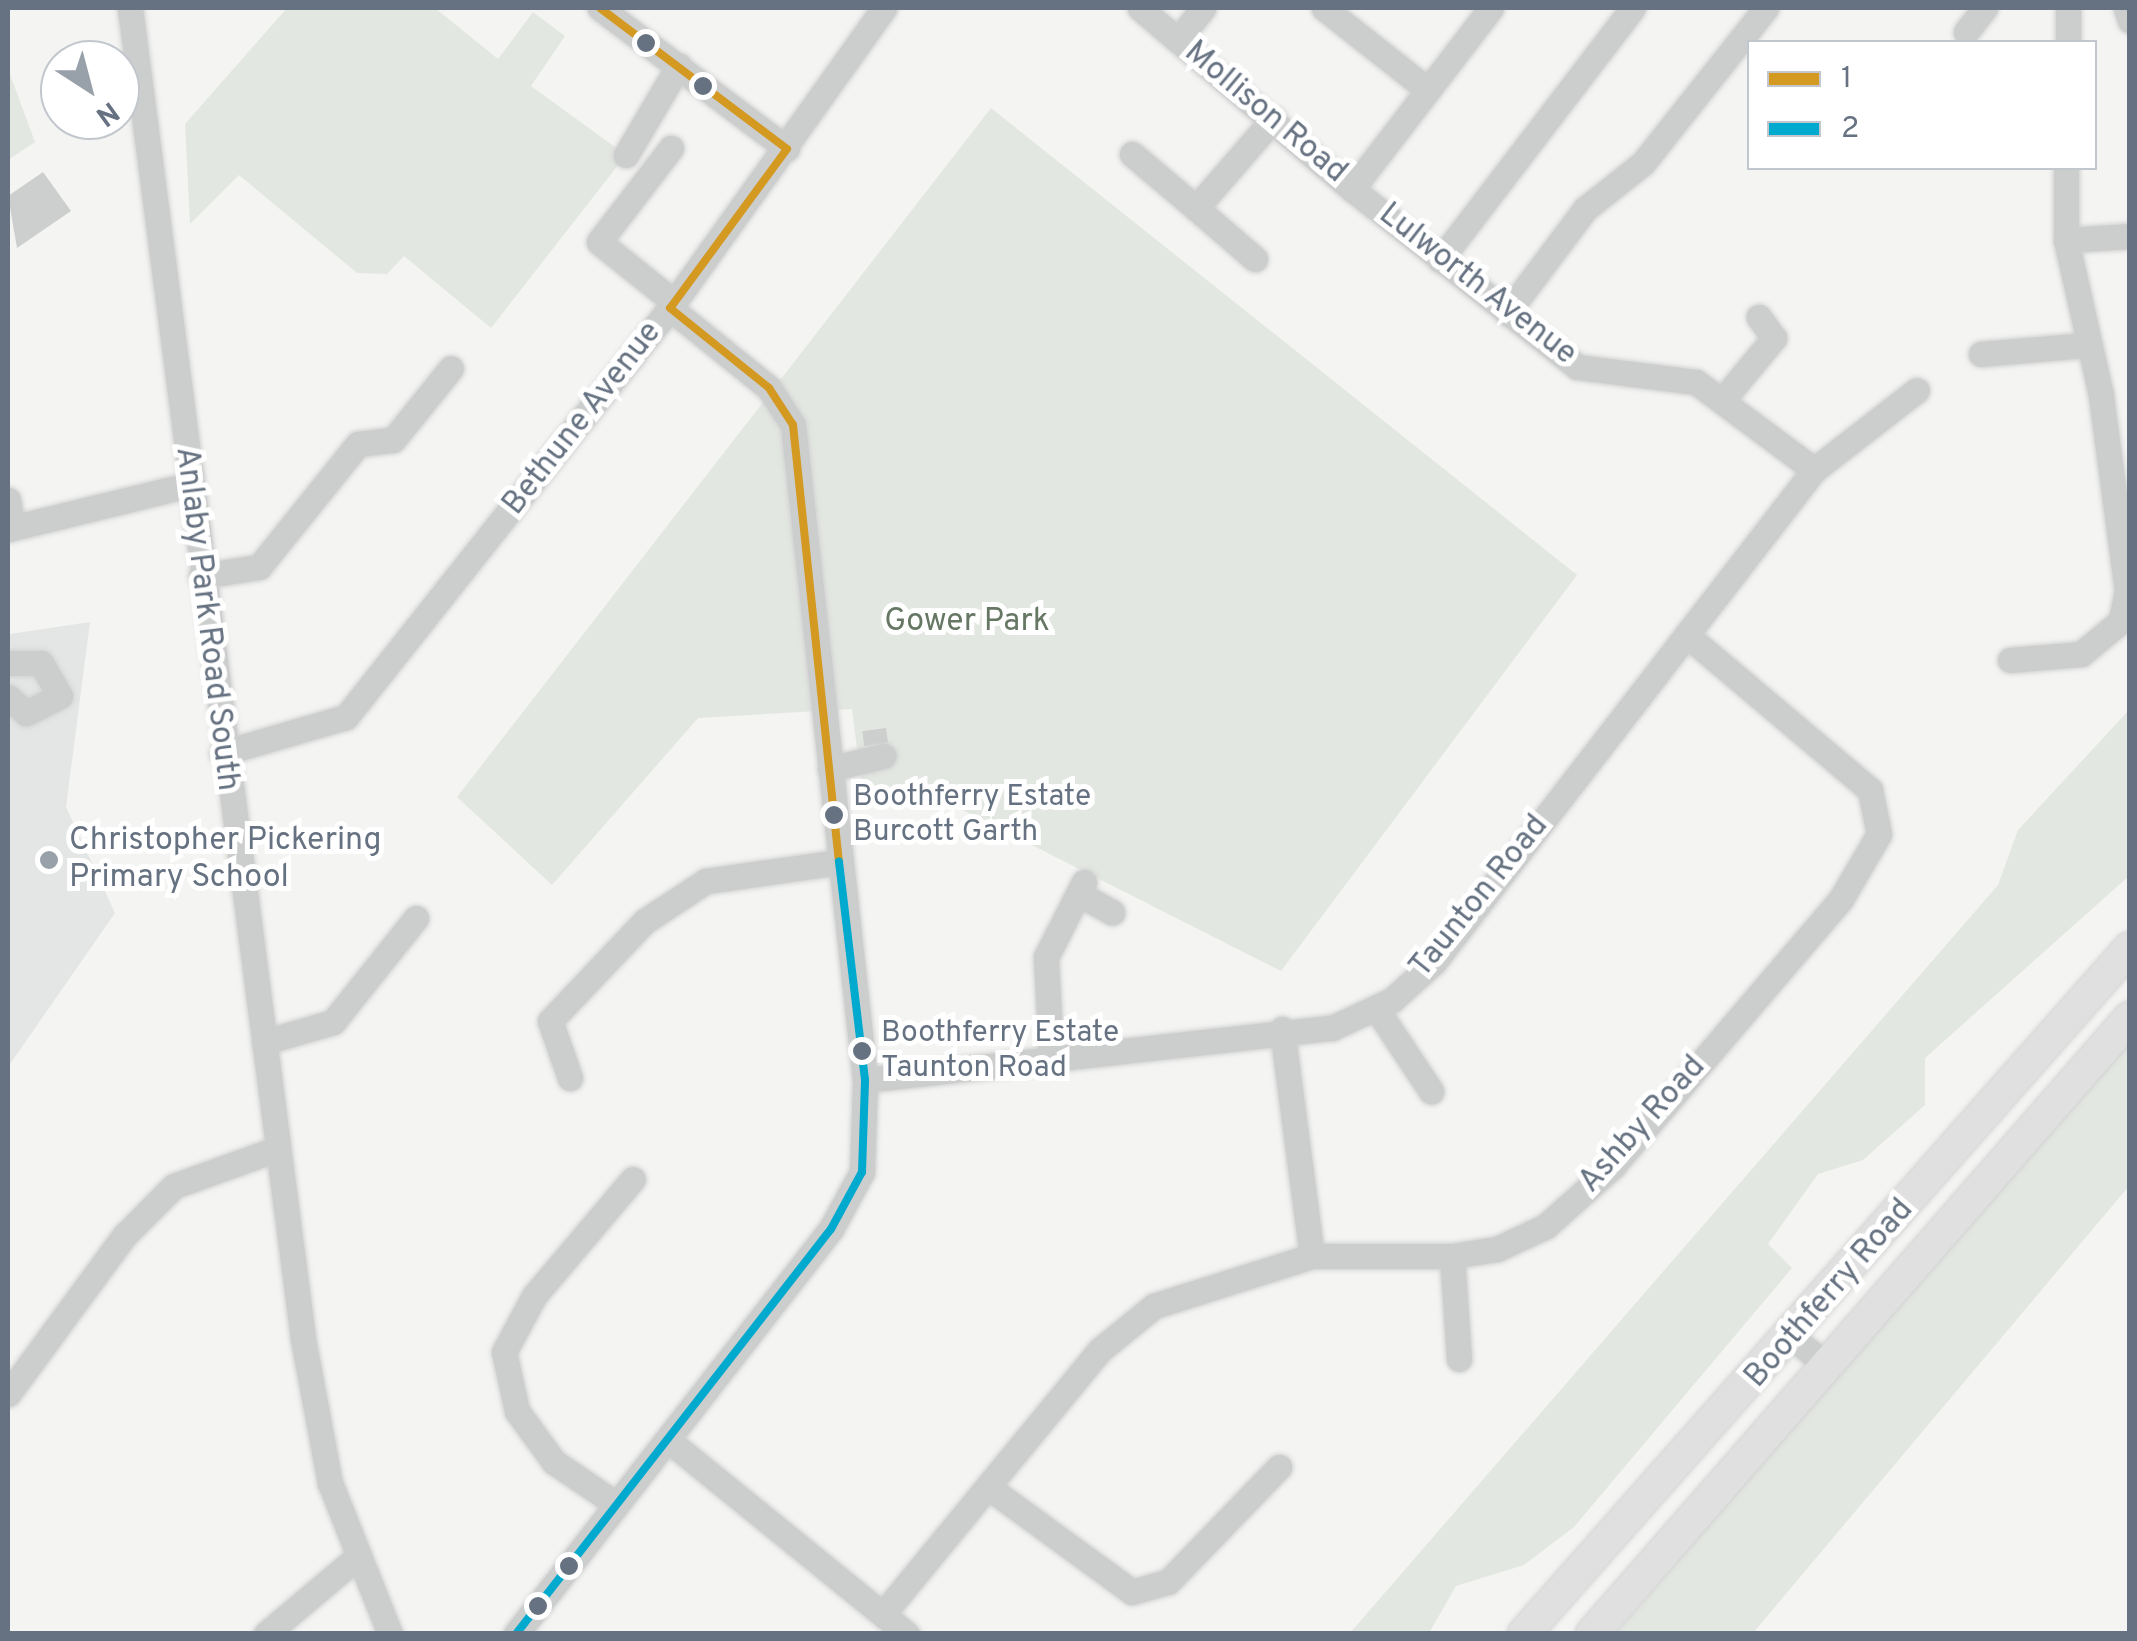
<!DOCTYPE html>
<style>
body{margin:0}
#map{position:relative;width:2137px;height:1641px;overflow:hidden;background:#f4f4f2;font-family:Overpass,sans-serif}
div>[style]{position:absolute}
.built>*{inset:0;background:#e4e6e5}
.green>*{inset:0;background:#e3e7e1}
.building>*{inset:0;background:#cdcece;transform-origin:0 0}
.roads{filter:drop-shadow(0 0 2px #d2d2d3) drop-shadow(0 0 2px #d2d2d3)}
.minor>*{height:25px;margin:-12.5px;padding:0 12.5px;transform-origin:12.5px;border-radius:12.5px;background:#cccdcd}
.major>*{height:32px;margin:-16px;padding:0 16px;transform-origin:16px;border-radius:16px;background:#e0e0e1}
.bus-1>*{height:8px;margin:-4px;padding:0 4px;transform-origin:4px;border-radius:4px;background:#d39920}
.bus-2>*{height:8px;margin:-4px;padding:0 4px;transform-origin:4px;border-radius:4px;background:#00a9ce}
.dots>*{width:28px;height:28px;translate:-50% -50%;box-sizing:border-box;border:5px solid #fff;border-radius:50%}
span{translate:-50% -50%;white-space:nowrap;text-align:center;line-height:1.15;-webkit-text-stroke:10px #fff;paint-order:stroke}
.bus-label{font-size:30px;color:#667281}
.left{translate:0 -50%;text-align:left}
.street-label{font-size:32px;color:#667281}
.park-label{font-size:32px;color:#667864}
.poi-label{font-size:32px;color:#667281}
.frame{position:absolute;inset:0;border:10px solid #667281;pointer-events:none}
.legend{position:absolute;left:1747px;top:40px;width:350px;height:130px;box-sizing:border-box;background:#fff;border:2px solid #c2c7cd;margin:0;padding:12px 18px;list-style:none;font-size:30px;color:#667281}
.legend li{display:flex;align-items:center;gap:20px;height:50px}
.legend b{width:50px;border:2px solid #c2c7cd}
.north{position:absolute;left:40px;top:40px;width:100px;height:100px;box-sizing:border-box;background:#fff;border:2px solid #c2c7cd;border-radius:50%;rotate:144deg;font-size:28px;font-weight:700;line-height:40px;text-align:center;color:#667281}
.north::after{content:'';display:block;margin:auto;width:35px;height:45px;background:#98a0a9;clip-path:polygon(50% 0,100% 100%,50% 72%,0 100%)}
</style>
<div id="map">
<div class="built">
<div style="clip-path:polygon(8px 606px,10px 634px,90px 622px,66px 807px,115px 913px,8px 1067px)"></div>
</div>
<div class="green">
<div style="clip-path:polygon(287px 8px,435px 8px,498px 59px,533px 12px,565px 36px,531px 86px,626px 155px,491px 328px,404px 256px,387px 274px,357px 273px,239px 175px,190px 224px,185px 124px)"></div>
<div style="clip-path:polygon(8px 69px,35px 142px,8px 160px)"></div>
<div style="clip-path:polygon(991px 108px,1577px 575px,1281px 971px,933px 795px,864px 804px,852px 709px,698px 718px,552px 885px,457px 797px)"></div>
<div style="clip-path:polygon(2129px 710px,2129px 876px,1925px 1058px,1925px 1105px,1863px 1160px,1818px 1174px,1768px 1244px,1792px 1268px,1574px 1527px,1524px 1565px,1456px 1586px,1429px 1633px,1350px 1633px,1998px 885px,2018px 830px)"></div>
<div style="clip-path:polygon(2129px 1036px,2129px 1186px,1753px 1633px,1615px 1634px)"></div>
</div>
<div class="building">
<div style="clip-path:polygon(43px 172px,71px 211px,17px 248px,8px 196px)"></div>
<div style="left:886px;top:728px;width:15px;height:24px;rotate:82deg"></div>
</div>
<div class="roads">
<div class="minor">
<div style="left:130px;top:8px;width:1342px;rotate:82.59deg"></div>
<div style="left:303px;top:1339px;width:147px;rotate:79.4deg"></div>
<div style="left:330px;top:1483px;width:162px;rotate:68.3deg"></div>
<div style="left:600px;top:8px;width:234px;rotate:37deg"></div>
<div style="left:1140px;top:8px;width:279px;rotate:40.5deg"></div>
<div style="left:1352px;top:189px;width:228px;rotate:-52.5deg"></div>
<div style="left:1324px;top:8px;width:132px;rotate:38.3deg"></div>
<div style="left:2126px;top:8px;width:13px;rotate:72deg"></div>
<div style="left:1966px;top:32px;width:31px;rotate:-52deg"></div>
<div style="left:1178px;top:40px;width:41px;rotate:-52deg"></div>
<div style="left:2068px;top:42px;width:34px;rotate:-90deg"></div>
<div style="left:671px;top:148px;width:118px;rotate:127.5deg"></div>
<div style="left:599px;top:242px;width:96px;rotate:38.7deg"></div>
<div style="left:1132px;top:154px;width:84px;rotate:40.2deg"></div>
<div style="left:626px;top:155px;width:104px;rotate:-59.5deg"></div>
<div style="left:1352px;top:189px;width:287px;rotate:38.3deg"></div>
<div style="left:1577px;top:367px;width:120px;rotate:7.2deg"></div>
<div style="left:1696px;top:382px;width:147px;rotate:36.7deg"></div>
<div style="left:2066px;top:240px;width:64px;rotate:-3.6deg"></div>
<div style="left:1255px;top:259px;width:78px;rotate:-139.2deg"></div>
<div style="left:1196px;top:208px;width:118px;rotate:-49.1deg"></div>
<div style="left:1440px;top:260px;width:317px;rotate:-52.6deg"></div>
<div style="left:1507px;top:313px;width:130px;rotate:-53.1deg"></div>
<div style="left:1585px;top:209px;width:74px;rotate:-38.4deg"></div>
<div style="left:1643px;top:163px;width:198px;rotate:-51.6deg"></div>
<div style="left:1981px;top:354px;width:106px;rotate:-4.9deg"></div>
<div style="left:1725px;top:397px;width:77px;rotate:-50.3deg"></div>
<div style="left:1774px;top:338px;width:26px;rotate:-126deg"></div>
<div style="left:8px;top:500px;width:28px;rotate:80deg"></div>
<div style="left:8px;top:529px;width:185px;rotate:-13.7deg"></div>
<div style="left:201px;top:576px;width:59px;rotate:-8.8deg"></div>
<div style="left:259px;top:567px;width:158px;rotate:-51.2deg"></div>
<div style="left:358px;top:444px;width:35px;rotate:-7deg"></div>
<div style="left:393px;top:440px;width:92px;rotate:-51.1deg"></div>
<div style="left:2010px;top:660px;width:71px;rotate:-4.8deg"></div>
<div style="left:2081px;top:654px;width:52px;rotate:-39.5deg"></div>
<div style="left:2121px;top:621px;width:31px;rotate:-79deg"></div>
<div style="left:2127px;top:591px;width:198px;rotate:-97.6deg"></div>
<div style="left:2101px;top:395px;width:159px;rotate:-102.7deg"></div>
<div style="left:2066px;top:240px;width:72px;rotate:-90deg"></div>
<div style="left:8px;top:663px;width:33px"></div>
<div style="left:41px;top:663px;width:38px;rotate:60deg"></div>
<div style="left:60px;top:696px;width:38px;rotate:153deg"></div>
<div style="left:26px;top:713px;width:24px;rotate:-138deg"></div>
<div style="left:222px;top:753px;width:129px;rotate:-16.2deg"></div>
<div style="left:346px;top:717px;width:522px;rotate:-51.61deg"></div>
<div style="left:670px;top:308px;width:369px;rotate:-54.5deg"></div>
<div style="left:830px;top:769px;width:55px;rotate:-13.8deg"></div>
<div style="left:1079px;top:894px;width:38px;rotate:29deg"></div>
<div style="left:1376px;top:1008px;width:100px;rotate:56.5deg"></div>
<div style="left:1282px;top:1029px;width:229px;rotate:82.5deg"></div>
<div style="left:264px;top:1042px;width:72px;rotate:-16.2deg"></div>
<div style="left:333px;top:1022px;width:133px;rotate:-51.4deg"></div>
<div style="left:1051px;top:1057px;width:100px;rotate:-92.9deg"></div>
<div style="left:1046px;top:957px;width:84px;rotate:-63.1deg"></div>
<div style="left:570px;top:1078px;width:60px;rotate:-109.3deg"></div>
<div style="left:550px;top:1021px;width:138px;rotate:-46.5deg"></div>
<div style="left:645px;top:921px;width:73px;rotate:-33.3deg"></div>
<div style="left:706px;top:881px;width:134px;rotate:-8.1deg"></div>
<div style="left:865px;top:1080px;width:470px;rotate:-6.4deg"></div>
<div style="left:1332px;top:1028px;width:66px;rotate:-25deg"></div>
<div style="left:1392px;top:1000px;width:57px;rotate:-42.1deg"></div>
<div style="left:1434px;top:962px;width:622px;rotate:-52.32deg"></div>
<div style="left:1814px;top:470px;width:130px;rotate:-37.8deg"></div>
<div style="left:1452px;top:1256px;width:103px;rotate:86.1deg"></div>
<div style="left:1793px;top:1338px;width:46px;rotate:38.9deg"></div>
<div style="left:8px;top:1394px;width:197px;rotate:-53.7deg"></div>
<div style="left:125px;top:1235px;width:69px;rotate:-45deg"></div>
<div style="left:174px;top:1186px;width:106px;rotate:-19.8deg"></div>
<div style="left:668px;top:1440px;width:308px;rotate:39.1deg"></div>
<div style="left:988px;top:1487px;width:178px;rotate:36.1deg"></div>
<div style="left:1132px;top:1592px;width:37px;rotate:-16deg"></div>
<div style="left:1168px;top:1582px;width:160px;rotate:-46deg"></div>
<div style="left:616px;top:1504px;width:75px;rotate:-145.9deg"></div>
<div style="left:554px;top:1462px;width:63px;rotate:-126deg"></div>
<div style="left:517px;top:1411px;width:60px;rotate:-102.4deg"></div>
<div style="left:504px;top:1352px;width:64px;rotate:-61.8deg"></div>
<div style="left:534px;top:1296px;width:153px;rotate:-49.8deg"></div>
<div style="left:883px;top:1614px;width:342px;rotate:-50.6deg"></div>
<div style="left:1100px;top:1350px;width:70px;rotate:-39.2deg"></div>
<div style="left:1154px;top:1306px;width:166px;rotate:-17.6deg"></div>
<div style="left:1312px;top:1256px;width:140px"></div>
<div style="left:1452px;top:1256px;width:46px;rotate:-8.8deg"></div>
<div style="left:1497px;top:1249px;width:54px;rotate:-25.1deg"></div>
<div style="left:1546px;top:1226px;width:90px;rotate:-41.8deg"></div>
<div style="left:1613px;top:1166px;width:351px;rotate:-49.5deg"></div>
<div style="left:1841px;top:899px;width:75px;rotate:-59.7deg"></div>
<div style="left:1879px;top:834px;width:45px;rotate:-101.6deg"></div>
<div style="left:1870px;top:790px;width:237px;rotate:-139.8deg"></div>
<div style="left:266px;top:1634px;width:116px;rotate:-40.1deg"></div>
<div style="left:516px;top:1634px;width:513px;rotate:-52.13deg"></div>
<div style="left:831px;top:1229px;width:65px;rotate:-61.5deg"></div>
<div style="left:862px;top:1172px;width:92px;rotate:-88.1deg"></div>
<div style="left:865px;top:1080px;width:659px;rotate:-96.27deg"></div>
<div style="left:793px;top:425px;width:44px;rotate:-123deg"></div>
<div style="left:769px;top:388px;width:127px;rotate:-141.1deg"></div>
</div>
<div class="major">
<div style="left:1524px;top:1634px;width:915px;rotate:-48.54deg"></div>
<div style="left:1592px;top:1634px;width:818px;rotate:-48.87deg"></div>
</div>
</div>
<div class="bus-1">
<div style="left:600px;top:8px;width:234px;rotate:37deg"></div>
<div style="left:787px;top:149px;width:197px;rotate:126.3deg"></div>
<div style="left:670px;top:308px;width:127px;rotate:38.9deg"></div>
<div style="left:769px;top:388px;width:44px;rotate:57deg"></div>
<div style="left:793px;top:425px;width:439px;rotate:84deg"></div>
</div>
<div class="bus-2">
<div style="left:516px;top:1634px;width:513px;rotate:-52.13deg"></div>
<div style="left:831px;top:1229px;width:65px;rotate:-61.5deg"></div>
<div style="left:862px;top:1172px;width:92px;rotate:-88.1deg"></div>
<div style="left:865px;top:1080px;width:220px;rotate:-96.8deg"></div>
</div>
<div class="dots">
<div style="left:646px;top:43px;background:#667281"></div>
<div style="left:703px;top:86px;background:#667281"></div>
<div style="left:834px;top:815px;background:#667281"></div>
<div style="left:49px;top:860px;background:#98a0a9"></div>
<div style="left:862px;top:1051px;background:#667281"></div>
<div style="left:569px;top:1566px;background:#667281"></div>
<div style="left:538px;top:1606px;background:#667281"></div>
</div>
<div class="bus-label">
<span class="left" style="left:853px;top:815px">Boothferry Estate<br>Burcott Garth</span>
<span class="left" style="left:881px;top:1051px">Boothferry Estate<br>Taunton Road</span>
</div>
<div class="street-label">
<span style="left:1265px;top:113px;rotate:40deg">Mollison Road</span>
<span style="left:1477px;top:285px;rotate:38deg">Lulworth Avenue</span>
<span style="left:583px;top:419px;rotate:-52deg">Bethune Avenue</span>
<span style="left:206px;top:619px;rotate:83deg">Anlaby Park Road South</span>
<span style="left:1480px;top:897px;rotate:-51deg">Taunton Road</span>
<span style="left:1643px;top:1125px;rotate:-48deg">Ashby Road</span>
<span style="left:1830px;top:1294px;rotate:-49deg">Boothferry Road</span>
</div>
<div class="park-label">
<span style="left:967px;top:622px">Gower Park</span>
</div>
<div class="poi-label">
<span class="left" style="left:69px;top:860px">Christopher Pickering<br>Primary School</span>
</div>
<div class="frame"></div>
<ul class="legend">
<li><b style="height:12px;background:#d39920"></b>1</li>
<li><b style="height:12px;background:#00a9ce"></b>2</li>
</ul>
<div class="north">N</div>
</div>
